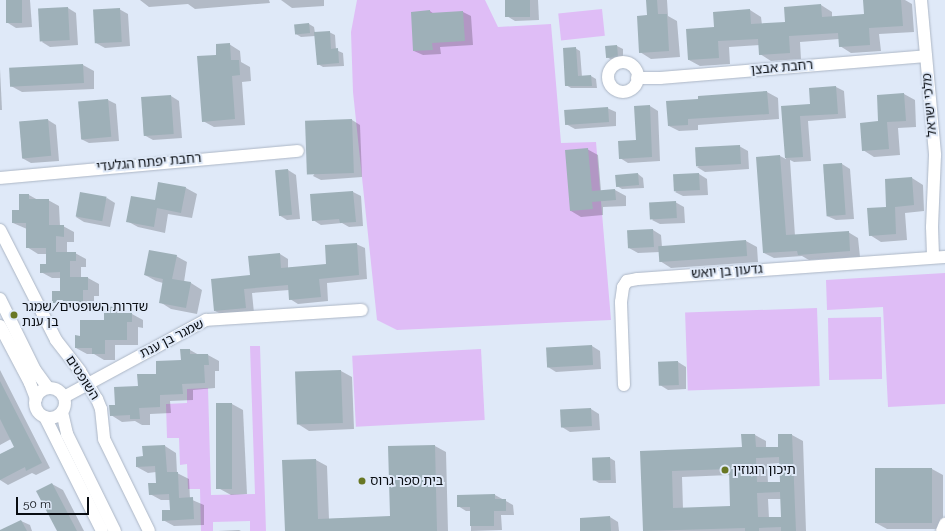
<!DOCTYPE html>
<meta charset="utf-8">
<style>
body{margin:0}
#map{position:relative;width:945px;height:531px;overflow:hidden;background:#dfe9f8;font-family:Raleway,"Noto Sans Hebrew",sans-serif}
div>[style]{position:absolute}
.green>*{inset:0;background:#dfbdf6;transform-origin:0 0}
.shadow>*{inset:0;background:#0003}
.building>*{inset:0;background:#9eb0b8;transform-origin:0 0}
.roads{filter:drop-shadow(0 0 1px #acb6c5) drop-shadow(0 0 1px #acb6c5)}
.minor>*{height:12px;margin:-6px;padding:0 6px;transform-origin:6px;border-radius:6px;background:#fff}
.minor>.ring{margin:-6px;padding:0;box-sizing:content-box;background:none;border:12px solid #fff;border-radius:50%}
.dots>*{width:11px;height:11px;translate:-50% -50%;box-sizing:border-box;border:2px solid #dfe9f8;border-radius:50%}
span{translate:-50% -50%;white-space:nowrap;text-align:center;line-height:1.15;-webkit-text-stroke:4px #dfe9f8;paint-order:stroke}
.street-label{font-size:13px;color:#090d12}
.poi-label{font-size:13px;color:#090d12}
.left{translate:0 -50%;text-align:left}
.scale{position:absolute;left:16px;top:497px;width:73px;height:18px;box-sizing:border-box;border:2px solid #090d12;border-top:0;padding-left:5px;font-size:12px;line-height:14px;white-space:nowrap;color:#090d12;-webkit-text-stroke:3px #dfe9f8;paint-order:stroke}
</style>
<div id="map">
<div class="green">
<div style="clip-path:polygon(357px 0,485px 0,498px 27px,551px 24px,561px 143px,596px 142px,611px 320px,397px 330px,377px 320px,353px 92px,351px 32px)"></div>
<div style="left:602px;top:9px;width:27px;height:44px;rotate:84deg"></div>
<div style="clip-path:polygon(945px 273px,945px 404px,888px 407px,883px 307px,827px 310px,826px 280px)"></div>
<div style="left:817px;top:308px;width:78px;height:132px;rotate:88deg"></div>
<div style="left:881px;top:317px;width:62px;height:53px;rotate:89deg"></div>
<div style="clip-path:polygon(250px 346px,260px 346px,266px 531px,250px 531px,250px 521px,213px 522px,213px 531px,201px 531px,200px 489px,188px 489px,187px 464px,180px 465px,179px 438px,167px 438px,166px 404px,187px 403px,187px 389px,208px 388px,211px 495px,255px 494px)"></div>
<div style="left:481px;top:349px;width:71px;height:129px;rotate:87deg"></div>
</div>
<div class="shadow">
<div style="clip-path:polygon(7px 0,30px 0,32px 27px,16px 28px,8px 23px)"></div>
<div style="clip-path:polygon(140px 0,269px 0,270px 3px,195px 9px,188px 4px,149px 7px)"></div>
<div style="clip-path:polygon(281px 0,324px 0,324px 6px,292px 8px)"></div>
<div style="clip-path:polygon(506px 0,538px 0,539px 20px,515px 21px,507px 16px)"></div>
<div style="clip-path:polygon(647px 0,667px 0,668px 16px,677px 21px,680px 57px,651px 59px,640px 52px,648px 16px)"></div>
<div style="clip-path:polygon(864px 0,905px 0,912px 4px,914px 32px,879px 34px,881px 51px,851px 53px,840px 46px,839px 39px,800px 42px,801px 59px,771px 61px,760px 54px,760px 45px,729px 47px,730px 64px,700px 66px,689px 60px,715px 28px,750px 10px,761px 17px,762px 25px,786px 23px,821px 5px,832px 12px,832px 17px,865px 15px)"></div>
<div style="clip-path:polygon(68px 8px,76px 13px,78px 45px,50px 47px,42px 42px)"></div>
<div style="clip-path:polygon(119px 9px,128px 14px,130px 46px,105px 48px,96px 43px)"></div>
<div style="clip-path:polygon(430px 11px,434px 14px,463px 12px,471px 16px,473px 45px,440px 47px,441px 54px,423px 55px,414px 51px)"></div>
<div style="clip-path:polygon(309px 24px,314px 27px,315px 33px,329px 32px,335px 35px,336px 50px,343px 53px,344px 66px,323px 67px,318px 64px,315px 36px,301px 37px,296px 34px)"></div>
<div style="clip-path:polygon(229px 44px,240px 51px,241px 62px,250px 67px,251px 81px,242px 82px,245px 125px,214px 127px,203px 121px,217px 56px)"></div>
<div style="clip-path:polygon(617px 46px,623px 49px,623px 59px,612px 60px,607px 57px,606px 47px)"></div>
<div style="clip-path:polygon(575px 48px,580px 51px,582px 77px,591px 76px,596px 79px,597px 88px,571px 88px,566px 85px)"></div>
<div style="clip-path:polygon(83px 65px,94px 71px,94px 89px,22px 92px,11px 86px)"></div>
<div style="clip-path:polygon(0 69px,2px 110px,0 110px)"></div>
<div style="clip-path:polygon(836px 87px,844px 91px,846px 118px,808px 121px,811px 161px,794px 162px,790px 160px,795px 236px,848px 232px,858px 238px,860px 257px,809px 260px,802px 256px,774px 258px,764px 253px,780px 156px,786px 159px,782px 107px,811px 105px)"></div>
<div style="clip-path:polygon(767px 92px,778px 98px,779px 119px,698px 125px,698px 130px,679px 131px,669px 126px,699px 100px,699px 97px)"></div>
<div style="clip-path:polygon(904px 94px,915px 100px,916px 127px,898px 128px,900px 155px,874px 157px,863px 150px,879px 122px)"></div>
<div style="clip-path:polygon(171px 96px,179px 101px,182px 138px,153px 140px,144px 135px,142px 99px)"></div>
<div style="clip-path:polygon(108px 100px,116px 104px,119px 141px,89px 143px,81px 139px,79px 102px)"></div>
<div style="clip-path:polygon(650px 106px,658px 111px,660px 161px,628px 163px,620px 158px,637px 141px)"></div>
<div style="clip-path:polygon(607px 108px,616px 112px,616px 126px,575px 129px,566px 124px)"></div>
<div style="clip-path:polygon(48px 120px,56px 125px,59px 161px,31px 163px,22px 158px,20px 122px)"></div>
<div style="clip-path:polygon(352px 120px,360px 125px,362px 177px,321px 180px,313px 176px)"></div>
<div style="clip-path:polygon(739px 146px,748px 151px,749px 169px,705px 172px,697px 167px)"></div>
<div style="clip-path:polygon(587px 149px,598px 155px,601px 191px,615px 190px,626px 196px,626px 206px,603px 207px,603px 215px,581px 217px,571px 211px)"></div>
<div style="clip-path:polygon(842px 164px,850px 169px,854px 219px,836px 220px,827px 216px,824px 165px)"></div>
<div style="clip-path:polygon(288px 170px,296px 175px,300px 219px,287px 220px,279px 215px)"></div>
<div style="clip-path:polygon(638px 174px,643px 178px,644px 188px,622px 189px,617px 186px)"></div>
<div style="clip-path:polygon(699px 174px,707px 179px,708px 195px,683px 196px,675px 192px)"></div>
<div style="clip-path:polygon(912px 178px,923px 185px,924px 211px,905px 213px,907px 240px,881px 242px,870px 235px,888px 207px)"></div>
<div style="clip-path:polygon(186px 188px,197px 194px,192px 218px,168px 214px,165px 233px,138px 227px,127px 221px,156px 202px)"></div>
<div style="clip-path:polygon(353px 192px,361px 196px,363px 226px,349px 227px,342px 223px,321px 225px,313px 220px)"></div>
<div style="clip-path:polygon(20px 195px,29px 195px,38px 200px,48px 200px,59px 206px,60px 226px,63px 226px,74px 232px,74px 242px,67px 242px,67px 253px,75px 253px,86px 259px,86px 267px,81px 267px,81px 278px,88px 278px,99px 284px,99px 296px,94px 296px,94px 312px,82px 312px,76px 309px,64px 309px,53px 302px,61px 292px,61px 278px,52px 278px,41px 272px,47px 265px,47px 254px,38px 254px,27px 247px,27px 229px,13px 223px,20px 211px)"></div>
<div style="clip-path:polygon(107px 198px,115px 203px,110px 227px,84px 222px,76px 217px)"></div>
<div style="clip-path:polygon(675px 202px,684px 207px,685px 223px,660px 224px,652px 220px)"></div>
<div style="clip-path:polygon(653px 230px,661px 235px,662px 247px,746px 241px,757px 247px,758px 262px,671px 268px,660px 261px,660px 252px,638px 253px,629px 248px)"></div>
<div style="clip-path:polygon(356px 244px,365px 248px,367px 279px,327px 283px,328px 301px,298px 304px,290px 299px,289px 290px,252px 293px,254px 313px,223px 315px,215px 311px,251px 276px,280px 254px,288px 259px,288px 268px,327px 265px)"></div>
<div style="clip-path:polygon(176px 256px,187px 262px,184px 282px,191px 283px,202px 290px,197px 314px,171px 309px,160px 302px,163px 283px,156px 281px,145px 275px)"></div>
<div style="clip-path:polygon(114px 308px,125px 314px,132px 314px,143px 320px,143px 328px,138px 327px,138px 345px,115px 345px,115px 360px,104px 360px,94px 354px,87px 354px,76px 348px,81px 337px,105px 321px)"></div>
<div style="clip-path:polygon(592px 346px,600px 351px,601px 369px,556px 372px,548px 367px)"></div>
<div style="clip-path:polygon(190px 350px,199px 355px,208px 355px,219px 361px,219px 371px,215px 371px,215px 388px,193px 390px,193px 400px,170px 401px,171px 413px,150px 414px,150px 425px,142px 425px,135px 421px,122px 422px,111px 415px,116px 406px,139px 387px,182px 361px)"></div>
<div style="clip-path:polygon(678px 362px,686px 367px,686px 389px,668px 390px,660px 385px)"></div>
<div style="clip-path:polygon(0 370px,50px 468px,36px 475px,32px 473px,8px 485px,0 480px,0 455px,15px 447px,11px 439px,0 445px)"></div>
<div style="clip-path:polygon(341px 371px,352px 377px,354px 429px,309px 431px,298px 424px)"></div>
<div style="clip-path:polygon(217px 404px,232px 404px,243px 410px,247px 494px,231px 495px,220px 489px)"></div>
<div style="clip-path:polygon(591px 409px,599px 414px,600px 430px,570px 432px,562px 427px)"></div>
<div style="clip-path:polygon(evenodd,742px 435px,755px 435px,766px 441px,766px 448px,779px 447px,792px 435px,803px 441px,806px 531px,644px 531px,641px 452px,743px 448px,742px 435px,780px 463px,781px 482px,768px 483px,767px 464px,780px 463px,742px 435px,730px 475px,731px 507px,683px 509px,682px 477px,730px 475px,742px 435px,768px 499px,781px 499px,782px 518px,769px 518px,768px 499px)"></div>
<div style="clip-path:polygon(165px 446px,176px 453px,177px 473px,189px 479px,190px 499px,204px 505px,204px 525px,174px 526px,163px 520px,171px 510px,170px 500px,161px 500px,150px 494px,157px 484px,156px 472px,148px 473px,137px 467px,144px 457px,143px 447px)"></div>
<div style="clip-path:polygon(435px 446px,446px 452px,448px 531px,286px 531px,316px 460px,327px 466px,329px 519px,391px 517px)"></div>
<div style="clip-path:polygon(610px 458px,615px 461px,616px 483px,599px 483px,594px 480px)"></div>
<div style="clip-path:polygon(932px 469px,943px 475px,943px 529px,887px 529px,876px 523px)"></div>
<div style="clip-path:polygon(52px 484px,63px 490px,84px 531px,58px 531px)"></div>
<div style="clip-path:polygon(495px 495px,513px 505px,514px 515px,501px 515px,502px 530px,471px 531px,471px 511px,466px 511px,458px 506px)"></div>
<div style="clip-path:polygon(610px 517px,618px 522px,619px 531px,581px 531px,581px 519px)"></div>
<div style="clip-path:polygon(21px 521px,30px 525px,32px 531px,1px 531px)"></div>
<div style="clip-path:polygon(239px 530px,241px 531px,218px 531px)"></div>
</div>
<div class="building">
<div style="left:6px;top:0;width:16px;height:23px"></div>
<div style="left:505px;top:0;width:25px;height:17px"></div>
<div style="clip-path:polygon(646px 0,657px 0,658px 14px,667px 14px,669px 51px,639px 53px,637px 16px,647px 15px)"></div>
<div style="clip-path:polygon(863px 0,901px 0,903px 26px,869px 28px,870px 45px,839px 47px,838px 33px,789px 36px,790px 53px,759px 55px,758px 39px,718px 41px,719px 58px,688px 60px,686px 29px,714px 27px,713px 12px,750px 9px,751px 24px,785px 22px,784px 7px,821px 4px,822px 17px,864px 14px)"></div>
<div style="left:68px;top:7px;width:33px;height:30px;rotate:87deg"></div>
<div style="left:120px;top:8px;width:34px;height:27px;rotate:87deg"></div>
<div style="clip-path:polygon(430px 10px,430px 13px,463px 11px,465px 41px,432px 43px,433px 50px,413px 51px,411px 12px)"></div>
<div style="left:309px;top:23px;width:10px;height:15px;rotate:84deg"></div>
<div style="clip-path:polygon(330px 31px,331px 49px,338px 48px,339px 63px,317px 65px,314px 32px)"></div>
<div style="clip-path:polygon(230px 43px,231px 60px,239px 60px,240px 75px,232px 76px,235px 119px,202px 122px,197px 56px,216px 55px,216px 44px)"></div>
<div style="left:617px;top:45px;width:12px;height:12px;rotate:85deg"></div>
<div style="clip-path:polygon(576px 47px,578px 76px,591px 75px,592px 86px,565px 86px,563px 48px)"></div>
<div style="left:83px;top:64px;width:19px;height:74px;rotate:87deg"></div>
<div style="clip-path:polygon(836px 86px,838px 114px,800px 116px,803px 157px,785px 158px,781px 106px,810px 104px,809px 88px)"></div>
<div style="clip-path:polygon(767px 91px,769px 114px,688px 119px,688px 125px,668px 126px,666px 101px,698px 99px,698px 96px)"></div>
<div style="clip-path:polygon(904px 93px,906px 121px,887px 122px,889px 149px,862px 151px,860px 123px,878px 121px,877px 95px)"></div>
<div style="left:171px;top:95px;width:39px;height:30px;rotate:86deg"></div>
<div style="left:108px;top:99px;width:38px;height:30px;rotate:85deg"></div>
<div style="clip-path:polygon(650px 105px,652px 157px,619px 159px,618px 141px,636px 140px,634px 106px)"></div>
<div style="left:608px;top:107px;width:15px;height:44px;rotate:86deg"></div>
<div style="left:48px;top:119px;width:37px;height:29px;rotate:85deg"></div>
<div style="left:352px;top:119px;width:54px;height:47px;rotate:88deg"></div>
<div style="left:740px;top:145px;width:19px;height:45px;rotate:87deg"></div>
<div style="clip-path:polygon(588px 148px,592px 191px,615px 189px,616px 200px,592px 202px,593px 209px,570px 211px,565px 150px)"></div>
<div style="clip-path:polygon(780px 155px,786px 235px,849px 231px,850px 251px,798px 255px,797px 251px,763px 253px,756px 157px)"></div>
<div style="left:842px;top:163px;width:52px;height:19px;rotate:86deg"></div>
<div style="left:288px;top:169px;width:46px;height:13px;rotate:85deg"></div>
<div style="left:638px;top:173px;width:12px;height:23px;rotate:85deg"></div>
<div style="left:699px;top:173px;width:17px;height:26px;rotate:87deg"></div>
<div style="clip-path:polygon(912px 177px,914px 205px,895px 207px,896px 234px,869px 236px,867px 208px,886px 207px,885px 179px)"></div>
<div style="clip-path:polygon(158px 182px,186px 187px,181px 213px,157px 208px,154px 227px,126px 222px,131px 196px,155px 200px)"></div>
<div style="clip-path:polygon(353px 191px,356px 222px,340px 223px,339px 219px,312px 221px,310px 194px)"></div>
<div style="left:80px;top:192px;width:27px;height:25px;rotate:10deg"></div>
<div style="clip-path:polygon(19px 194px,29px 194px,29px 199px,49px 199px,49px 225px,64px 225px,64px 237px,56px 236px,56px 252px,76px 252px,76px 261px,70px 261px,70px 277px,88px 277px,88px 290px,83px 290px,83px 306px,70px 306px,70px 303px,52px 303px,52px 291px,60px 291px,60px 272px,40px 273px,40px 264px,46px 264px,46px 248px,26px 248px,26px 223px,12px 223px,12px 210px,19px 210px)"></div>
<div style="left:676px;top:201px;width:17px;height:27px;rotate:87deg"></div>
<div style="left:653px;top:229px;width:18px;height:26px;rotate:87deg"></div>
<div style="left:746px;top:240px;width:16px;height:88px;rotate:86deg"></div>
<div style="clip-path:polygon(357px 243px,359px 275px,319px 279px,321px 297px,289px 300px,288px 285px,244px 289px,246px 308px,214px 311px,211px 279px,250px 275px,248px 256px,280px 253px,281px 268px,326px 264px,325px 245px)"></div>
<div style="clip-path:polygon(149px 250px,177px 255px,172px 279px,191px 282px,186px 308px,159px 303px,163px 279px,144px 275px)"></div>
<div style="clip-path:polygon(104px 306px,114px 307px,114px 313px,132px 313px,132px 322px,127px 322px,127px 340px,105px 340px,105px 354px,92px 354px,92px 348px,75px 348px,75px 335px,80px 336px,80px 320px,104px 320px)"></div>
<div style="left:592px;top:345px;width:20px;height:46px;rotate:87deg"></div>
<div style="clip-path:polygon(180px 349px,190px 349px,190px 354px,208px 354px,209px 365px,204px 365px,205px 383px,182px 384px,183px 394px,160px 395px,160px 407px,139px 408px,140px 419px,130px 419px,130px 415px,110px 416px,109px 405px,115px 405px,114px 387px,138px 386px,137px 374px,156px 374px,156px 361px,181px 360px)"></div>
<div style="left:678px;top:361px;width:24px;height:20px;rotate:88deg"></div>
<div style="left:341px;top:370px;width:53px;height:46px;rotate:88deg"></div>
<div style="clip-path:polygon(0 381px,42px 463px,26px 471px,25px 467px,0 480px,0 454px,14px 447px,0 419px)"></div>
<div style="left:216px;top:403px;width:16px;height:86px"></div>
<div style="left:591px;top:408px;width:18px;height:31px;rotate:87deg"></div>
<div style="clip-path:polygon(evenodd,741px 434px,755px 434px,756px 447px,778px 447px,778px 434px,792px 434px,796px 531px,781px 531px,781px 527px,759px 528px,759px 531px,745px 531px,745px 528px,643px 531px,640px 451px,742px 447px,741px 434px,779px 457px,780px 482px,757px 482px,756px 458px,779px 457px,741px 434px,729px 469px,730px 506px,673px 508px,672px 471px,729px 469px,741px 434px,780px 492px,781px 517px,758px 517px,757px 493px,780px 492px)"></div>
<div style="clip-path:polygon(165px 445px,167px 472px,178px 472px,179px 498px,193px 497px,194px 519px,162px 521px,162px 510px,170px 510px,169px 494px,149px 495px,148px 483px,156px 483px,155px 466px,136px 467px,136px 457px,143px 456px,142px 446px)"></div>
<div style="clip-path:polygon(435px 445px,437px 531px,285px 531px,282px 460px,316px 459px,318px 519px,390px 516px,388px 446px)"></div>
<div style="left:610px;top:457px;width:23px;height:18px;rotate:88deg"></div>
<div style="left:875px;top:468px;width:57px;height:55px"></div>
<div style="clip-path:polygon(52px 483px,77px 531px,57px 531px,36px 491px)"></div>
<div style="clip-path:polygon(495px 494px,495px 499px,506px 499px,506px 511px,494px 511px,494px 526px,470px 526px,470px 507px,457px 507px,457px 495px)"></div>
<div style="clip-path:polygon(610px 516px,611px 531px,580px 531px,580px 518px)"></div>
<div style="clip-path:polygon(21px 520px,27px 531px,0 531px,0 530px)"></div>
</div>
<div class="roads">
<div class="minor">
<div style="left:921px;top:0;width:156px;rotate:84.8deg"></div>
<div style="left:935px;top:155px;width:72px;rotate:92.4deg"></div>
<div style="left:932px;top:227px;width:30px;rotate:88deg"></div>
<div class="ring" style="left:608px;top:62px;width:18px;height:18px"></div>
<div style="left:637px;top:78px;width:23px"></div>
<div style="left:660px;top:78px;width:267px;rotate:-4.7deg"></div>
<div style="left:0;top:178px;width:299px;rotate:-5.2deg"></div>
<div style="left:0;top:230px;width:123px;rotate:63deg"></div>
<div style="left:56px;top:340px;width:39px;rotate:52deg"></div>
<div style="left:80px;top:371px;width:33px;rotate:59deg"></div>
<div style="left:97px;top:399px;width:11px;rotate:68deg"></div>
<div style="left:101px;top:409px;width:30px;rotate:84deg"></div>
<div style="left:104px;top:439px;width:102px;rotate:63.9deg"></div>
<div style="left:0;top:299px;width:79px;rotate:63.8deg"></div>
<div style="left:35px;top:370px;width:22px;rotate:54deg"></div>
<div style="left:0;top:326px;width:64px;rotate:62.2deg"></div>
<div style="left:30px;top:383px;width:17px;rotate:69deg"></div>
<div style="left:624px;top:385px;width:83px;rotate:-92.1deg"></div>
<div style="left:621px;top:302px;width:15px;rotate:-82deg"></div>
<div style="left:623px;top:287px;width:7px;rotate:-56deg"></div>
<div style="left:627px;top:281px;width:10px;rotate:-11deg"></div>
<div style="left:637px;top:279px;width:309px;rotate:-4.1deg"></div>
<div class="ring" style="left:35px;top:388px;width:18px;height:18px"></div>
<div style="left:64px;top:397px;width:162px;rotate:-28.5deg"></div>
<div style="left:206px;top:320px;width:156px;rotate:-3.7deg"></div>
<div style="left:62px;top:412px;width:23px;rotate:77deg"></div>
<div style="left:67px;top:434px;width:108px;rotate:63.7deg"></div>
<div style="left:45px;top:417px;width:127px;rotate:63.4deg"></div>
<div style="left:942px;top:531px;width:8px;rotate:-67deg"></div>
</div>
</div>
<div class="dots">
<div style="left:14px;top:315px;background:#687724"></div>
<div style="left:725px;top:470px;background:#687724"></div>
<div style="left:362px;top:481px;background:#687724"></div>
</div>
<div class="street-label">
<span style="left:782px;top:68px;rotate:-5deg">רחבת אבצן</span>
<span style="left:930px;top:105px;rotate:-95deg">מלכי ישראל</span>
<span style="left:149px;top:163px;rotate:-5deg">רחבת יפתח הגלעדי</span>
<span style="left:727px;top:272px;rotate:-4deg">גדעון בן יואש</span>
<span style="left:172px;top:339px;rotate:-27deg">שמגר בן ענת</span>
<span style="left:82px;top:378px;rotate:57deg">השופטים</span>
</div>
<div class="poi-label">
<span class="left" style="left:22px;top:315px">שדרות השופטים/שמגר<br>בן ענת</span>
<span class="left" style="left:733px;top:470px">תיכון רוגוזין</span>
<span class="left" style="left:370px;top:481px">בית ספר גרוס</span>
</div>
<div class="scale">50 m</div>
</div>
